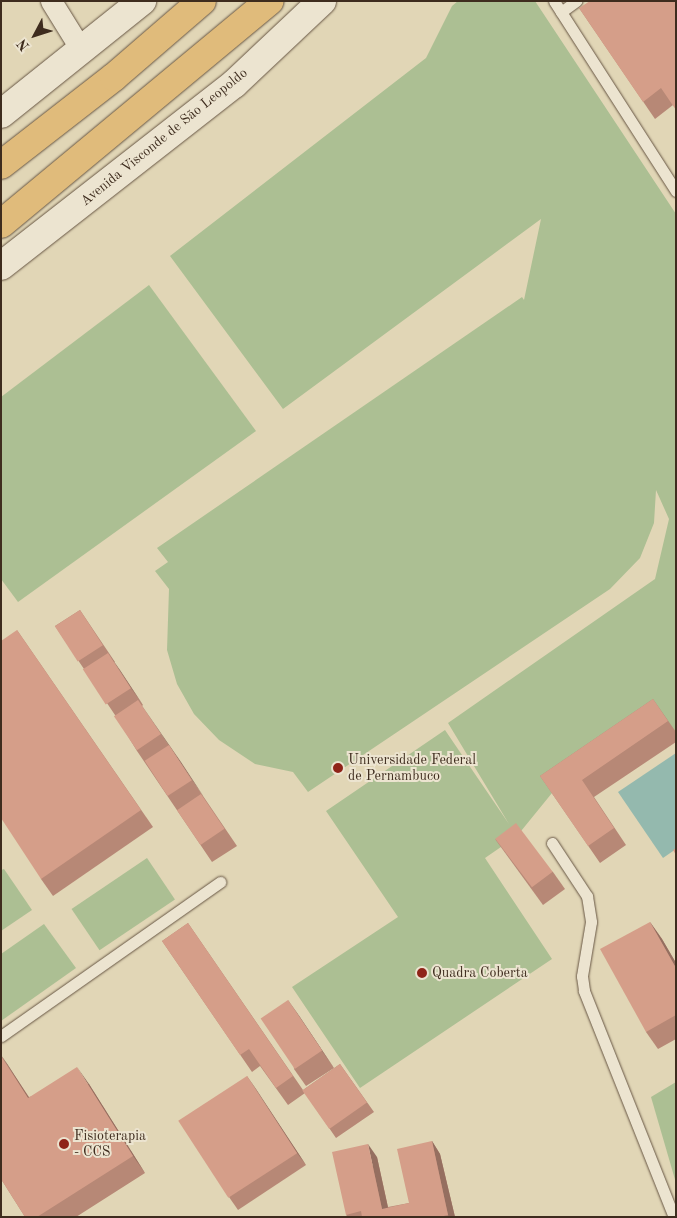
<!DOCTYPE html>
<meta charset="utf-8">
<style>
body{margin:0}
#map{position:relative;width:677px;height:1218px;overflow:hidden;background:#e1d6b6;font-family:"Old Standard TT",serif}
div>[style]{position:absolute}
.green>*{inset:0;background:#acbf93;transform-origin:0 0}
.water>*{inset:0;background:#94b9ae}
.roads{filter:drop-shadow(0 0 1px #675644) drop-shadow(0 0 1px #675644)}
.lane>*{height:11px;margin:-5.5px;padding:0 5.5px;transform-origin:5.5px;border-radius:5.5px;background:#ece4d0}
.street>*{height:21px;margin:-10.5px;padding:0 10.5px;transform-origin:10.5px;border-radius:10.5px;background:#ece4d0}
.secondary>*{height:28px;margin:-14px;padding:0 14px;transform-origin:14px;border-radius:14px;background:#ece4d0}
.highway>*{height:28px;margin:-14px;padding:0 14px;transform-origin:14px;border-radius:14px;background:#e0bb7b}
.wall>*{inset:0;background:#b78876}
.shaded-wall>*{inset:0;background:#956f60}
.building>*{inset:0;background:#d59e89;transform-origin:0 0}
.dots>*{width:14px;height:14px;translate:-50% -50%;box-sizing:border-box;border:2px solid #ece4d0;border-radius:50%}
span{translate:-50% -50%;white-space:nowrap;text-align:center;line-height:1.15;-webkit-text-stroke:4px #ece4d0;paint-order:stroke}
.street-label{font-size:14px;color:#3e2c1e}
.poi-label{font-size:14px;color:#3e2c1e}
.left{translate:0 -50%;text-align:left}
.frame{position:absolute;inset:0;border:2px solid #3e2c1e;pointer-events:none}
.north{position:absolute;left:10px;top:10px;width:50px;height:50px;-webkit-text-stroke:4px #ece4d0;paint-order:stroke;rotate:230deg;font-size:14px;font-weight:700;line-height:20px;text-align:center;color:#3e2c1e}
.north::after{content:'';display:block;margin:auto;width:18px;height:22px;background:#3e2c1e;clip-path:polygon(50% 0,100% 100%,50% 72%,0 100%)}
</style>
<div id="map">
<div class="green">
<div style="clip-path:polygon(458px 1px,535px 1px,676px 214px,676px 732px,552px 793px,517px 836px,485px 858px,552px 959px,360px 1088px,292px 987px,398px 917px,326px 811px,445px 730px,509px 824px,448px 723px,655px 579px,669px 519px,656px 490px,654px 523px,640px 558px,610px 589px,308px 792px,293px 772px,255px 764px,219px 740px,194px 714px,177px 684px,167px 650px,169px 589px,155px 571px,168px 562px,157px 548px,522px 297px,524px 300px,541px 219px,283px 409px,170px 256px,426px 58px,452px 6px)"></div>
<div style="clip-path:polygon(149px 285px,256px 431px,18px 602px,1px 579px,1px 397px)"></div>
<div style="left:147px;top:858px;width:50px;height:91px;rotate:56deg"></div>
<div style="clip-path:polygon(4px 869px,32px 910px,1px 931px,1px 870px)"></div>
<div style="clip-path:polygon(44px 924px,76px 968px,1px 1021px,1px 954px)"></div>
<div style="clip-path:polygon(676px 1082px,676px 1183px,651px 1097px)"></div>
</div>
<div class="water">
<div style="clip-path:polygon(676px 753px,676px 849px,663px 858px,618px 792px)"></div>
</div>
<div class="roads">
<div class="lane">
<div style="left:554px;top:1px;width:226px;rotate:57.3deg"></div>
<div style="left:561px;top:12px;width:19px;rotate:-36deg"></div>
<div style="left:552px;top:843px;width:64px;rotate:56.6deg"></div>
<div style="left:587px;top:896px;width:26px;rotate:81deg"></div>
<div style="left:591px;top:922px;width:55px;rotate:99.5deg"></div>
<div style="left:582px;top:976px;width:15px;rotate:82deg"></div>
<div style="left:584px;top:991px;width:243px;rotate:68.3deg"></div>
<div style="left:1px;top:1036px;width:268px;rotate:-35.1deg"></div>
</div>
<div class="street">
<div style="left:51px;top:1px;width:59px;rotate:58.2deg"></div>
</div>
<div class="secondary">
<div style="left:1px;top:114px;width:181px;rotate:-38.7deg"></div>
<div style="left:1px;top:266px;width:296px;rotate:-38deg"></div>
<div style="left:234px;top:84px;width:121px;rotate:-43.3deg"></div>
</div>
<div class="highway">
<div style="left:1px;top:165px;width:143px;rotate:-37.9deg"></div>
<div style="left:114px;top:77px;width:116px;rotate:-40.8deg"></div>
<div style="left:1px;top:224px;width:349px;rotate:-39.7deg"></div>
</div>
</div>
<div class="wall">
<div style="clip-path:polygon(676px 1px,673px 105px,655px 119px,579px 8px)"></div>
<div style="clip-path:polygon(80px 610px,115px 662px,114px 662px,143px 705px,142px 706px,237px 846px,212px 862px,137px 751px,115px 715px,55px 626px)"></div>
<div style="clip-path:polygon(17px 630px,153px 827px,53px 896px,41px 879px)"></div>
<div style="clip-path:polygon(653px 699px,676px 732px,676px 742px,594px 797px,626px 845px,600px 863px,540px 776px)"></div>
<div style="clip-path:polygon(495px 839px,553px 872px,565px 889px,543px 905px)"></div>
<div style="clip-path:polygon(650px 922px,662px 939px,676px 963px,676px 1039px,658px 1049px,646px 1032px)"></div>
<div style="clip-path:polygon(188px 923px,303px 1090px,340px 1064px,374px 1112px,336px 1138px,305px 1093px,288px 1105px,260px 1066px,252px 1072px,162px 941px)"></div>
<div style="clip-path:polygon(288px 1000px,334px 1068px,306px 1086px,294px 1069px)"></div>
<div style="clip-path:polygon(1px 1055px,29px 1097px,89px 1084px,145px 1173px,76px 1217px,25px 1217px,1px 1179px)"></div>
<div style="clip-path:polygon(247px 1076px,306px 1165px,238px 1210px,229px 1197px)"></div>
<div style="clip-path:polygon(432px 1141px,440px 1154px,455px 1217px,348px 1217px,346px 1215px,377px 1157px,388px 1207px,409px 1203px)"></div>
</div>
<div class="shaded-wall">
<div style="clip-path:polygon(108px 653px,120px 670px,143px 705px,131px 688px)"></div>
<div style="clip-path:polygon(138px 700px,181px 762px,204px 797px,192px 780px)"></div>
<div style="clip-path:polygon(650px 922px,662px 939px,676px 963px,676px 968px)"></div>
<div style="clip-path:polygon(288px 1000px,300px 1017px,334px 1068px,322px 1051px)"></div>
<div style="clip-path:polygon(1px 1055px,8px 1065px,40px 1115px,28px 1098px)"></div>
<div style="clip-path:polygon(77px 1067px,89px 1084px,145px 1173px,133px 1156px)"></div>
<div style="clip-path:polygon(247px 1076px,256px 1089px,306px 1165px,297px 1153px)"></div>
<div style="clip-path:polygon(432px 1141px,440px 1154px,455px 1217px,449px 1217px,448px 1215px)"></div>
<div style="clip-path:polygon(368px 1144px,377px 1157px,390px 1217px,382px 1209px)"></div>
</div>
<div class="building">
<div style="clip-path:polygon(590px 1px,676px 1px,676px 110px,661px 88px,643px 102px,579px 8px)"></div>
<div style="left:80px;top:610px;width:42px;height:30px;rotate:57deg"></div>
<div style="clip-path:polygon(17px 630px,141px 810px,41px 879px,1px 818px,1px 641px)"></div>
<div style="left:108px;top:653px;width:42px;height:30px;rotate:57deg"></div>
<div style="clip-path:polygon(653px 699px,668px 721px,582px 780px,614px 828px,588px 846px,540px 776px)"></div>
<div style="left:138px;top:700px;width:41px;height:29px;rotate:56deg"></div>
<div style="left:169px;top:745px;width:42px;height:29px;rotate:57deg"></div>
<div style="left:201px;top:794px;width:42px;height:29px;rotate:56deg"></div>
<div style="left:516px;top:823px;width:61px;height:26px;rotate:53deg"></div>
<div style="clip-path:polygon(676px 848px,676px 855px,673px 850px)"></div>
<div style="clip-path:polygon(650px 922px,676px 968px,676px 1015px,646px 1032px,600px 949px)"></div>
<div style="clip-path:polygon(188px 923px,293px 1076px,276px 1088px,249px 1049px,240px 1055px,162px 941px)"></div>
<div style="left:288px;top:1000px;width:61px;height:33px;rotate:56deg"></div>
<div style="clip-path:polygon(1px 1056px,28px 1098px,77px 1067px,133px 1156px,37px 1217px,25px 1217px,1px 1179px)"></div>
<div style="left:340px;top:1064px;width:47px;height:46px;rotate:55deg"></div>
<div style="left:247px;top:1076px;width:92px;height:82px;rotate:57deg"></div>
<div style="clip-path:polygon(432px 1141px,448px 1215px,439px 1217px,362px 1217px,361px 1211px,346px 1215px,332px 1152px,368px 1144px,382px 1209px,409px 1203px,397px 1149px)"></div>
</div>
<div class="dots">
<div style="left:338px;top:768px;background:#8f2418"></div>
<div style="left:422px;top:973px;background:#8f2418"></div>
<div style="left:64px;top:1144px;background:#8f2418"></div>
</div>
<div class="street-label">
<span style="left:164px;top:137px;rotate:-39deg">Avenida Visconde de São Leopoldo</span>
</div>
<div class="poi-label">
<span class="left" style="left:348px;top:768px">Universidade Federal<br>de Pernambuco</span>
<span class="left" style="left:432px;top:973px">Quadra Coberta</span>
<span class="left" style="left:74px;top:1144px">Fisioterapia<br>- CCS</span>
</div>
<div class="frame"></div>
<div class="north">N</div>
</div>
